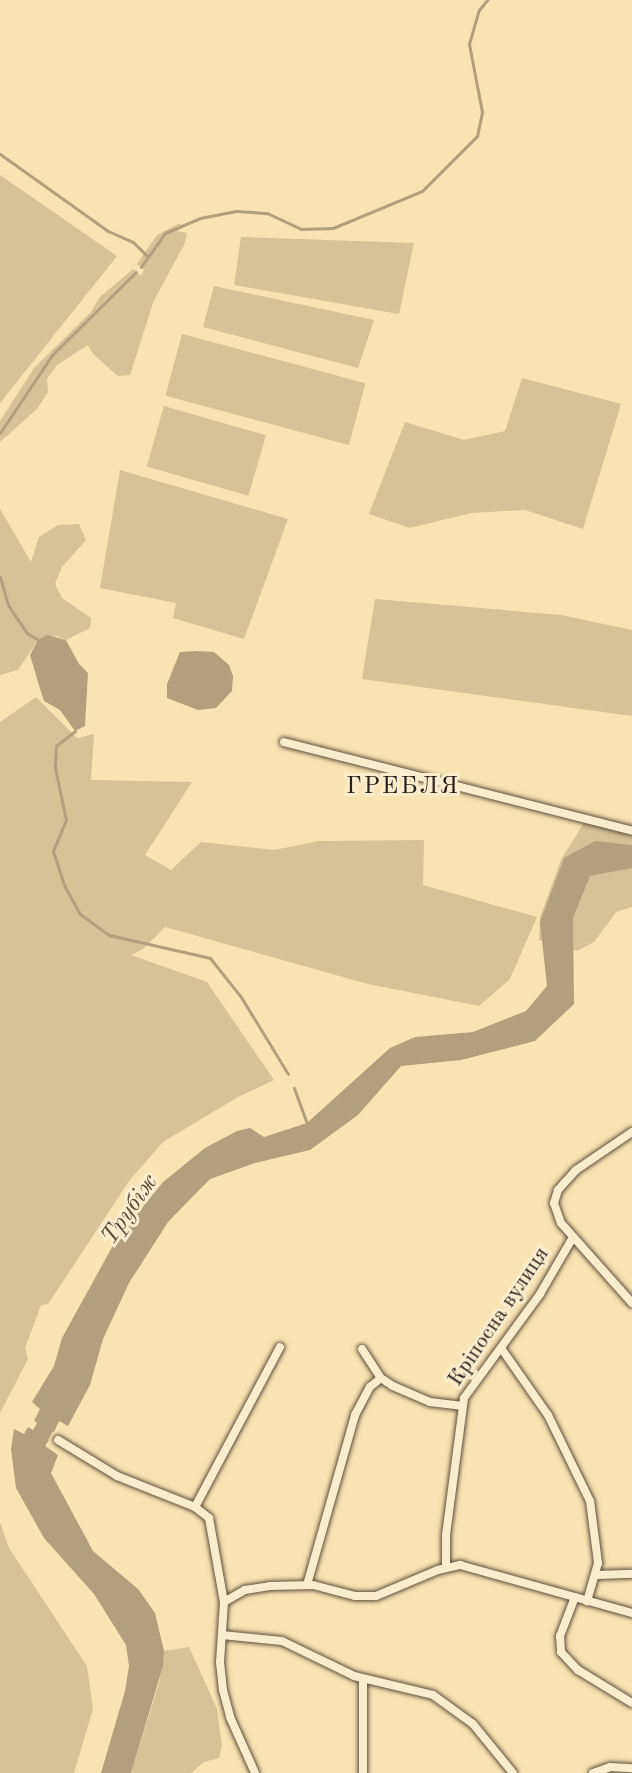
<!DOCTYPE html>
<meta charset="utf-8">
<style>
body{margin:0}
#map{position:relative;width:632px;height:1773px;overflow:hidden;background:#f9e2b3;font-family:"Old Standard TT",serif}
div>[style]{position:absolute}
.green>*{inset:0;background:#d6c198;transform-origin:0 0}
.water>*{inset:0;background:#b39f7e}
.stream>*{height:3px;margin:-1.5px;padding:0 1.5px;transform-origin:1.5px;border-radius:1.5px;background:#b39f7e}
.river>*{height:18px;margin:-9px;padding:0 9px;transform-origin:9px;border-radius:9px;background:#b39f7e}
.roads{filter:drop-shadow(0 0 2px #5e4f3d) drop-shadow(0 0 2px #5e4f3d)}
.street>*{height:8px;margin:-4px;padding:0 4px;transform-origin:4px;border-radius:4px;background:#fbecce}
span{translate:-50% -50%;white-space:nowrap;text-align:center;line-height:1.15;-webkit-text-stroke:6px #fbecce;paint-order:stroke}
.street-label{font-size:22px;color:#2a1e16}
.neighbourhood-label{font-size:24px;color:#2a1e16;letter-spacing:2px}
.water-label{font-size:24px;color:#5a4b3a;font-style:italic}
</style>
<div id="map">
<div class="green">
<div style="clip-path:polygon(0 175px,117px 256px,0 403px)"></div>
<div style="clip-path:polygon(180px 223px,182px 228px,177px 231px,187px 233px,184px 245px,154px 300px,130px 375px,118px 376px,93px 354px,88px 345px,57px 365px,47px 379px,48px 392px,37px 409px,0 442px,0 421px,34px 368px,91px 312px,100px 297px,133px 269px,141px 276px,144px 270px,137px 264px,157px 235px)"></div>
<div style="clip-path:polygon(241px 237px,414px 243px,399px 314px,234px 285px)"></div>
<div style="clip-path:polygon(214px 286px,374px 320px,358px 368px,203px 327px)"></div>
<div style="left:182px;top:334px;width:190px;height:64px;rotate:15deg"></div>
<div style="clip-path:polygon(522px 378px,621px 404px,583px 529px,525px 510px,471px 513px,410px 528px,369px 514px,405px 422px,464px 440px,505px 431px)"></div>
<div style="left:164px;top:406px;width:106px;height:63px;rotate:16deg"></div>
<div style="clip-path:polygon(120px 470px,288px 519px,244px 639px,173px 618px,176px 603px,100px 588px)"></div>
<div style="clip-path:polygon(0 509px,31px 562px,39px 537px,58px 525px,79px 524px,86px 540px,62px 567px,55px 584px,62px 598px,91px 618px,90px 628px,66px 640px,57px 636px,38px 640px,18px 670px,0 675px)"></div>
<div style="clip-path:polygon(375px 599px,561px 615px,632px 630px,632px 716px,362px 679px)"></div>
<div style="clip-path:polygon(36px 697px,77px 738px,94px 734px,91px 780px,192px 782px,145px 855px,171px 870px,201px 842px,274px 850px,319px 841px,424px 840px,423px 885px,537px 917px,510px 979px,479px 1006px,368px 984px,165px 927px,143px 949px,131px 955px,207px 982px,274px 1080px,238px 1097px,163px 1142px,129px 1181px,48px 1304px,41px 1305px,25px 1348px,28px 1359px,0 1413px,0 722px)"></div>
<div style="clip-path:polygon(585px 821px,632px 834px,632px 907px,616px 912px,594px 942px,577px 951px,539px 940px,540px 917px,561px 860px)"></div>
<div style="clip-path:polygon(0 1522px,9px 1548px,87px 1666px,93px 1709px,74px 1773px,0 1773px)"></div>
<div style="clip-path:polygon(189px 1647px,217px 1709px,222px 1746px,219px 1758px,204px 1762px,191px 1773px,131px 1773px,159px 1683px,164px 1651px)"></div>
</div>
<div class="water">
<div style="clip-path:polygon(47px 635px,66px 640px,79px 664px,88px 673px,85px 726px,75px 731px,60px 710px,44px 701px,38px 682px,30px 655px,38px 640px)"></div>
<div style="clip-path:polygon(196px 651px,214px 652px,229px 665px,233px 676px,232px 691px,216px 708px,198px 710px,167px 698px,167px 684px,180px 652px)"></div>
<div style="clip-path:polygon(595px 841px,632px 845px,632px 868px,590px 876px,573px 918px,574px 1004px,535px 1041px,461px 1060px,401px 1066px,358px 1115px,310px 1150px,255px 1163px,210px 1179px,168px 1222px,129px 1283px,103px 1339px,90px 1385px,68px 1426px,59px 1421px,54px 1432px,34px 1421px,40px 1409px,32px 1402px,54px 1366px,62px 1338px,116px 1240px,163px 1182px,205px 1148px,237px 1131px,250px 1128px,264px 1137px,307px 1123px,390px 1048px,415px 1037px,473px 1032px,526px 1011px,547px 986px,540px 922px,564px 858px)"></div>
<div style="clip-path:polygon(28px 1427px,49px 1440px,45px 1446px,58px 1455px,51px 1473px,93px 1551px,138px 1589px,155px 1613px,164px 1651px,163px 1666px,131px 1773px,101px 1773px,125px 1691px,129px 1666px,126px 1645px,94px 1594px,44px 1538px,16px 1488px,11px 1449px,14px 1429px,24px 1434px)"></div>
</div>
<div class="stream">
<div style="left:0;top:154px;width:133px;rotate:35.5deg"></div>
<div style="left:108px;top:231px;width:27px;rotate:24deg"></div>
<div style="left:133px;top:242px;width:20px;rotate:45deg"></div>
<div style="left:141px;top:267px;width:42px;rotate:-54.8deg"></div>
<div style="left:165px;top:233px;width:38px;rotate:-23deg"></div>
<div style="left:200px;top:218px;width:37px;rotate:-11deg"></div>
<div style="left:236px;top:211px;width:31px;rotate:4deg"></div>
<div style="left:267px;top:213px;width:38px;rotate:25deg"></div>
<div style="left:301px;top:229px;width:32px;rotate:-2deg"></div>
<div style="left:333px;top:228px;width:96px;rotate:-22.6deg"></div>
<div style="left:422px;top:191px;width:78px;rotate:-45deg"></div>
<div style="left:477px;top:136px;width:25px;rotate:-78deg"></div>
<div style="left:482px;top:112px;width:69px;rotate:-100.8deg"></div>
<div style="left:469px;top:44px;width:35px;rotate:-74deg"></div>
<div style="left:479px;top:10px;width:13px;rotate:-51deg"></div>
<div style="left:0;top:433px;width:94px;rotate:-56.3deg"></div>
<div style="left:52px;top:355px;width:118px;rotate:-44.7deg"></div>
<div style="left:0;top:577px;width:29px;rotate:74deg"></div>
<div style="left:8px;top:605px;width:34px;rotate:56deg"></div>
<div style="left:27px;top:633px;width:13px;rotate:32deg"></div>
<div style="left:75px;top:731px;width:24px;rotate:142deg"></div>
<div style="left:56px;top:746px;width:22px;rotate:93deg"></div>
<div style="left:55px;top:768px;width:53px;rotate:78.1deg"></div>
<div style="left:66px;top:820px;width:34px;rotate:113deg"></div>
<div style="left:53px;top:851px;width:38px;rotate:72deg"></div>
<div style="left:65px;top:887px;width:31px;rotate:61deg"></div>
<div style="left:80px;top:914px;width:36px;rotate:36deg"></div>
<div style="left:109px;top:935px;width:104px;rotate:12.8deg"></div>
<div style="left:210px;top:958px;width:50px;rotate:51.5deg"></div>
<div style="left:241px;top:997px;width:90px;rotate:58.6deg"></div>
<div style="left:294px;top:1088px;width:37px;rotate:70deg"></div>
</div>
<div class="river">
<div style="left:30px;top:1456px;width:57px;rotate:-63deg"></div>
</div>
<div class="roads">
<div class="street">
<div style="left:284px;top:742px;width:359px;rotate:14.3deg"></div>
<div style="left:632px;top:1132px;width:68px;rotate:145.8deg"></div>
<div style="left:576px;top:1170px;width:27px;rotate:132deg"></div>
<div style="left:558px;top:1190px;width:14px;rotate:107deg"></div>
<div style="left:554px;top:1203px;width:21px;rotate:71deg"></div>
<div style="left:561px;top:1223px;width:107px;rotate:48.4deg"></div>
<div style="left:501px;top:1348px;width:82px;rotate:55deg"></div>
<div style="left:548px;top:1415px;width:96px;rotate:64deg"></div>
<div style="left:590px;top:1501px;width:63px;rotate:82.6deg"></div>
<div style="left:598px;top:1563px;width:40px;rotate:106deg"></div>
<div style="left:362px;top:1349px;width:35px;rotate:57deg"></div>
<div style="left:381px;top:1378px;width:14px;rotate:34deg"></div>
<div style="left:393px;top:1386px;width:40px;rotate:23.4deg"></div>
<div style="left:430px;top:1402px;width:31px;rotate:7deg"></div>
<div style="left:58px;top:1440px;width:69px;rotate:31.4deg"></div>
<div style="left:117px;top:1476px;width:84px;rotate:21.7deg"></div>
<div style="left:195px;top:1507px;width:18px;rotate:38deg"></div>
<div style="left:209px;top:1518px;width:85px;rotate:79.9deg"></div>
<div style="left:224px;top:1602px;width:60px;rotate:93.8deg"></div>
<div style="left:220px;top:1662px;width:28px;rotate:84deg"></div>
<div style="left:223px;top:1690px;width:28px;rotate:75deg"></div>
<div style="left:230px;top:1717px;width:61px;rotate:65.9deg"></div>
<div style="left:195px;top:1507px;width:181px;rotate:-62deg"></div>
<div style="left:446px;top:1567px;width:32px;rotate:-90deg"></div>
<div style="left:446px;top:1535px;width:138px;rotate:-82.5deg"></div>
<div style="left:464px;top:1398px;width:129px;rotate:-53.8deg"></div>
<div style="left:540px;top:1294px;width:66px;rotate:-59.9deg"></div>
<div style="left:597px;top:1575px;width:35px;rotate:-2deg"></div>
<div style="left:307px;top:1585px;width:177px;rotate:-74.2deg"></div>
<div style="left:355px;top:1415px;width:32px;rotate:-62deg"></div>
<div style="left:370px;top:1387px;width:14px;rotate:-39deg"></div>
<div style="left:575px;top:1597px;width:42px;rotate:111deg"></div>
<div style="left:560px;top:1636px;width:16px;rotate:86deg"></div>
<div style="left:561px;top:1652px;width:25px;rotate:47deg"></div>
<div style="left:578px;top:1670px;width:63px;rotate:31.4deg"></div>
<div style="left:224px;top:1602px;width:24px;rotate:-30deg"></div>
<div style="left:245px;top:1590px;width:25px;rotate:-9deg"></div>
<div style="left:270px;top:1586px;width:43px;rotate:-1.3deg"></div>
<div style="left:313px;top:1585px;width:43px;rotate:14.7deg"></div>
<div style="left:355px;top:1596px;width:21px"></div>
<div style="left:376px;top:1596px;width:67px;rotate:-22.8deg"></div>
<div style="left:438px;top:1570px;width:23px;rotate:-13deg"></div>
<div style="left:460px;top:1565px;width:179px;rotate:15.6deg"></div>
<div style="left:222px;top:1635px;width:60px;rotate:5.7deg"></div>
<div style="left:282px;top:1641px;width:80px;rotate:25.9deg"></div>
<div style="left:354px;top:1676px;width:81px;rotate:13.5deg"></div>
<div style="left:433px;top:1695px;width:49px;rotate:35.9deg"></div>
<div style="left:473px;top:1724px;width:63px;rotate:50.8deg"></div>
<div style="left:363px;top:1773px;width:94px;rotate:-90deg"></div>
<div style="left:593px;top:1773px;width:18px;rotate:-19deg"></div>
<div style="left:610px;top:1767px;width:22px;rotate:3deg"></div>
</div>
</div>
<div class="street-label">
<span style="left:499px;top:1317px;rotate:-56deg">Кріпосна вулиця</span>
</div>
<div class="neighbourhood-label">
<span style="left:403px;top:788px">ГРЕБЛЯ</span>
</div>
<div class="water-label">
<span style="left:131px;top:1210px;rotate:-55deg">Трубіж</span>
</div>
</div>
